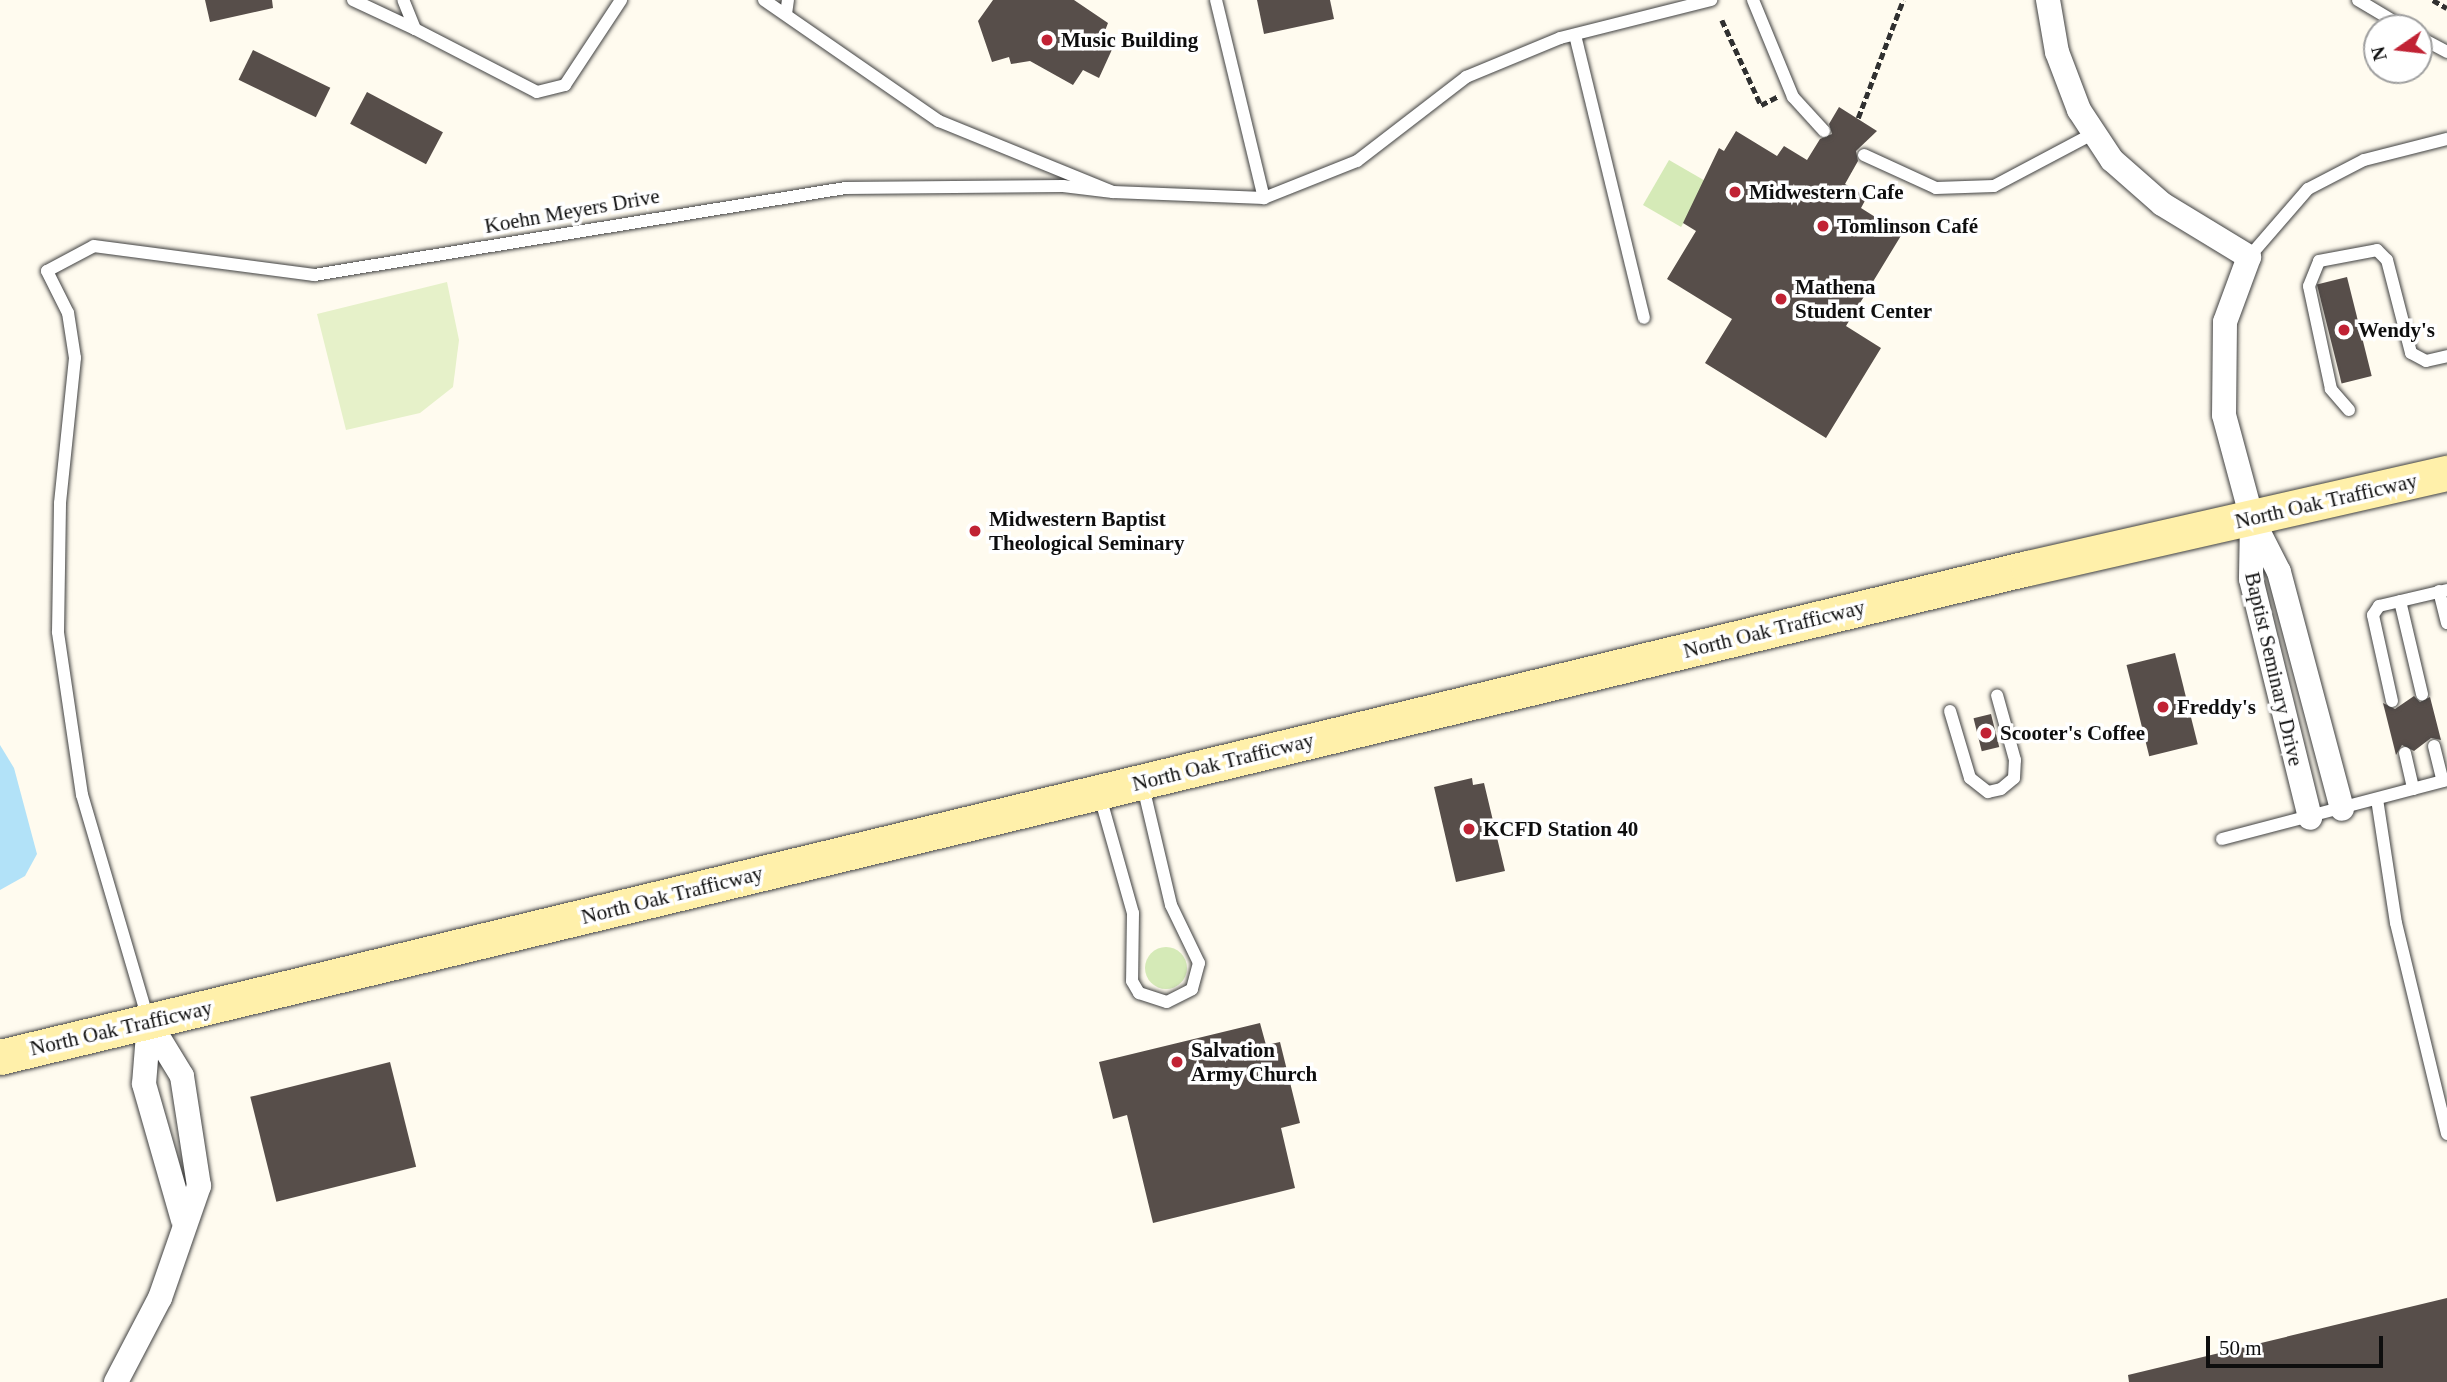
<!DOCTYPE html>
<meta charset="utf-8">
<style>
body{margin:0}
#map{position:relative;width:2447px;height:1382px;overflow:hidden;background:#fffbef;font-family:"Times New Roman",serif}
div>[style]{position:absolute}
.green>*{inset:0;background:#d5eab7;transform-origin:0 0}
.round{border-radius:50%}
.pitch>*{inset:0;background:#e6f1c9}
.water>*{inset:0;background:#b2e2f8}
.building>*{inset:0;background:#574e4a;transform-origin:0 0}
.path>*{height:4.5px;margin-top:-2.25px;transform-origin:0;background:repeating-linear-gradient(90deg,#303030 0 7px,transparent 0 10.5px)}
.roads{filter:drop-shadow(0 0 2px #414141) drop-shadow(0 0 2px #414141)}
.lane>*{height:12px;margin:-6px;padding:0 6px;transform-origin:6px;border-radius:6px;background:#fff}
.street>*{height:24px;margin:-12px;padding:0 12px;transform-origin:12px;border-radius:12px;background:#fff}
.secondary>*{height:35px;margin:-17.5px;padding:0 17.5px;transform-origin:17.5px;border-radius:17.5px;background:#fff0aa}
.dots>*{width:19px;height:19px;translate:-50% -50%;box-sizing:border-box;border:4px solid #fff;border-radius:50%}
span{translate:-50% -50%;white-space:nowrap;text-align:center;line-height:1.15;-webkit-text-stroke:7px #fff;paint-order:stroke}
.poi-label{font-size:21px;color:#0e0e0e;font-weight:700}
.left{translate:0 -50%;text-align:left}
.street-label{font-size:21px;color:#0e0e0e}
.north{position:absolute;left:2363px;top:14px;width:70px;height:70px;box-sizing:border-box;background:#fff;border:2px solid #9f9f9f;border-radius:50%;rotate:256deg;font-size:19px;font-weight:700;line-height:28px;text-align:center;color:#0e0e0e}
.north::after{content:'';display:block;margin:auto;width:24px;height:32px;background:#c12234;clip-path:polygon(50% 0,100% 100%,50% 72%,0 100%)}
.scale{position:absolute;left:2206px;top:1336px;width:177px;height:32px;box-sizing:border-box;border:4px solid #0e0e0e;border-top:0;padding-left:9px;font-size:21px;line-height:24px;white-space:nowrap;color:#0e0e0e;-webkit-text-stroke:5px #fff;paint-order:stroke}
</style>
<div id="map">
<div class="green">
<div style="left:1669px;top:160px;width:44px;height:52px;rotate:30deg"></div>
<div class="round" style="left:1145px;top:947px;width:42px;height:42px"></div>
</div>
<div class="pitch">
<div style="clip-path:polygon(447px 282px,459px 340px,453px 387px,420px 413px,346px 430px,317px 314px)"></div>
</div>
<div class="water">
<div style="clip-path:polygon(0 745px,14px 768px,37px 854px,25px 876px,0 890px)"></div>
</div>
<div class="building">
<div style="clip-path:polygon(205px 0,272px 0,273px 8px,210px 22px)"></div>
<div style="clip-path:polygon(993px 0,1074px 0,1108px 23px,1103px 36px,1115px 43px,1099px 78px,1083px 70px,1073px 85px,1030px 61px,1011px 64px,1009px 57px,992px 62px,978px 21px)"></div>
<div style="clip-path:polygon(1257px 0,1330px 0,1334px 19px,1264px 34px)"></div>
<div style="left:253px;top:50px;width:86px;height:33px;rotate:26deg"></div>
<div style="left:367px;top:92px;width:86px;height:36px;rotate:28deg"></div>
<div style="clip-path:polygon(1839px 107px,1877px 131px,1856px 151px,1858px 161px,1845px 184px,1867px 197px,1861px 208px,1902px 234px,1846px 326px,1881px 348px,1826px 438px,1705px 363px,1732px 319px,1667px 279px,1696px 231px,1683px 223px,1719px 148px,1724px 151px,1736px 131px,1777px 156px,1784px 146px,1807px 160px,1820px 139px,1832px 134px,1829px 124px)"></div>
<div style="left:2347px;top:277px;width:102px;height:31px;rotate:76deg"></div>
<div style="left:2175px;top:653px;width:94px;height:50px;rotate:76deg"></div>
<div style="clip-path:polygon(2414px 696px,2420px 702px,2430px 697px,2441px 740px,2431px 738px,2414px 751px,2402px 745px,2396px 755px,2383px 703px,2395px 709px)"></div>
<div style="left:1991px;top:714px;width:34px;height:18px;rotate:76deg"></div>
<div style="clip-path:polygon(1472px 778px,1473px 785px,1484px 783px,1505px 871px,1456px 882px,1434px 787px)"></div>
<div style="clip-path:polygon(1260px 1023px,1266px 1045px,1280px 1042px,1300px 1123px,1281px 1128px,1295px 1188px,1153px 1223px,1127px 1115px,1113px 1119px,1099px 1062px)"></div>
<div style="left:390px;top:1062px;width:108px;height:144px;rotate:76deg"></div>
<div style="clip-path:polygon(2447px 1298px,2447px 1382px,2129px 1382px,2128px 1375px)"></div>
</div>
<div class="path">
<div style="left:2433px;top:0;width:16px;rotate:30deg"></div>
<div style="left:1722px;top:20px;width:94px;rotate:65.4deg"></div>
<div style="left:1761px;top:105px;width:18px;rotate:-27deg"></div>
<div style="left:1858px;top:118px;width:126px;rotate:-69.1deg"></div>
</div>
<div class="roads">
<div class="lane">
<div style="left:353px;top:0;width:68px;rotate:25.1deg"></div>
<div style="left:415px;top:29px;width:31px;rotate:-112deg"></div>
<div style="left:764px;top:0;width:213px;rotate:34.7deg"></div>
<div style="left:939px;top:121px;width:188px;rotate:22.2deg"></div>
<div style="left:1113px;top:192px;width:151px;rotate:2.3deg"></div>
<div style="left:1264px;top:198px;width:100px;rotate:-21.7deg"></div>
<div style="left:1357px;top:161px;width:138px;rotate:-37.6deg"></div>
<div style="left:1466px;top:77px;width:102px;rotate:-22.5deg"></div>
<div style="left:1560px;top:38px;width:156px;rotate:-14.1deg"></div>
<div style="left:1216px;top:0;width:204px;rotate:76.4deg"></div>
<div style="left:1753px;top:0;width:105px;rotate:67.6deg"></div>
<div style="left:1793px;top:97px;width:46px;rotate:47.6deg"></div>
<div style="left:2358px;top:0;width:55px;rotate:30.8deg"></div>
<div style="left:786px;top:14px;width:14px;rotate:-82deg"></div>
<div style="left:415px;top:29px;width:137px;rotate:27.3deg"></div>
<div style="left:537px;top:92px;width:29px;rotate:-14deg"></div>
<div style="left:565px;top:85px;width:102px;rotate:-56.6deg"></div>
<div style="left:1575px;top:35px;width:291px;rotate:76.3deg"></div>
<div style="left:2419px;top:37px;width:32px;rotate:28deg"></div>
<div style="left:1864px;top:155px;width:79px;rotate:24.6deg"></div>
<div style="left:1936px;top:188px;width:58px;rotate:-2deg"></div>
<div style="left:1994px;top:186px;width:113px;rotate:-27.9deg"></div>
<div style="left:2249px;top:257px;width:90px;rotate:-49.1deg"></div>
<div style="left:2308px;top:189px;width:63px;rotate:-27.4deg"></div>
<div style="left:2364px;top:160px;width:86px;rotate:-14.2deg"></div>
<div style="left:2349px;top:410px;width:28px;rotate:-131deg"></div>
<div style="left:2331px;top:389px;width:105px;rotate:-102.1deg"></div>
<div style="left:2309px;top:286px;width:27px;rotate:-68deg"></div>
<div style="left:2319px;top:261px;width:59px;rotate:-10.7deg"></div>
<div style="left:2377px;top:250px;width:14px;rotate:45deg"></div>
<div style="left:2387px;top:260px;width:96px;rotate:75.5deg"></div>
<div style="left:2411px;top:353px;width:17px;rotate:28deg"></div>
<div style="left:2426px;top:361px;width:22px;rotate:-13deg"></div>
<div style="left:2439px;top:591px;width:33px;rotate:76deg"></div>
<div style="left:2400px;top:601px;width:96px;rotate:76.7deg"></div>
<div style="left:2392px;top:701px;width:88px;rotate:-102.5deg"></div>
<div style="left:2373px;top:615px;width:11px;rotate:-56deg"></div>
<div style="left:2379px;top:606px;width:70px;rotate:-13.2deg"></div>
<div style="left:1950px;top:711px;width:70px;rotate:73.4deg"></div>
<div style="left:1970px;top:778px;width:23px;rotate:38deg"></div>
<div style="left:1988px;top:792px;width:13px;rotate:-13deg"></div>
<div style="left:2001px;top:789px;width:17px;rotate:-40deg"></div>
<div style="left:2014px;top:778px;width:18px;rotate:-87deg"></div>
<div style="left:2015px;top:760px;width:67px;rotate:-105.5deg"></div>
<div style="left:2434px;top:746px;width:36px;rotate:76deg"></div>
<div style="left:2405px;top:753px;width:37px;rotate:77deg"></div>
<div style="left:1099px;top:793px;width:125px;rotate:74.2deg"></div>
<div style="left:1133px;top:913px;width:68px;rotate:90.8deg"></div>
<div style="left:1132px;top:981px;width:14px;rotate:60deg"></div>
<div style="left:1139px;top:993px;width:29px;rotate:18deg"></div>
<div style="left:1167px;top:1002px;width:28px;rotate:-27deg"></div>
<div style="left:1192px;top:989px;width:27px;rotate:-75deg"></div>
<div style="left:1199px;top:963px;width:64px;rotate:-115.8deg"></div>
<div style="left:1171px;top:905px;width:126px;rotate:-103.3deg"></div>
<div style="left:2377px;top:799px;width:125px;rotate:81.3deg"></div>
<div style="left:2396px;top:923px;width:217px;rotate:76.4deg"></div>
<div style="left:2222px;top:839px;width:233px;rotate:-14.7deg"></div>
<div style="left:148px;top:1019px;width:234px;rotate:-106.4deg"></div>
<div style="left:82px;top:795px;width:165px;rotate:-98.4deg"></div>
<div style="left:58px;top:632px;width:129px;rotate:-89.1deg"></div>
<div style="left:60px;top:503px;width:146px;rotate:-84.1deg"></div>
<div style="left:75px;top:358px;width:46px;rotate:-98.8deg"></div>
<div style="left:68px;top:313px;width:47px;rotate:-116.6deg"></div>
<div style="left:47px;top:271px;width:53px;rotate:-28deg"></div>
<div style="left:94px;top:246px;width:222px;rotate:7.5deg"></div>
<div style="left:314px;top:275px;width:538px;rotate:-9.3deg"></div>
<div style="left:845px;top:188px;width:218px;rotate:-0.5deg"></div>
<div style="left:1063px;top:186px;width:50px;rotate:6.8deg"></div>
</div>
<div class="street">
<div style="left:2048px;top:0;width:53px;rotate:80.2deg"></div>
<div style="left:2057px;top:52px;width:62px;rotate:69.2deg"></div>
<div style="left:2079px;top:110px;width:60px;rotate:56.6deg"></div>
<div style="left:2112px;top:160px;width:67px;rotate:41.3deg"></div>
<div style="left:2162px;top:204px;width:102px;rotate:31.3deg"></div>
<div style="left:2249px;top:257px;width:69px;rotate:110.3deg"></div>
<div style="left:2225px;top:322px;width:93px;rotate:90.6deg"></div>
<div style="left:2224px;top:415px;width:108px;rotate:74.9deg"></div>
<div style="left:2252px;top:519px;width:59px;rotate:63deg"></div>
<div style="left:2279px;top:572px;width:245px;rotate:75.1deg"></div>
<div style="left:2252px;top:519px;width:60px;rotate:91deg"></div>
<div style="left:2251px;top:579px;width:246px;rotate:76.1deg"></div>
<div style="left:149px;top:1022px;width:62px;rotate:94.6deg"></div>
<div style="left:144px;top:1084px;width:141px;rotate:74deg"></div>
<div style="left:116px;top:1382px;width:95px;rotate:-62.4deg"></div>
<div style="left:160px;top:1298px;width:119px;rotate:-70.8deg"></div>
<div style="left:199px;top:1186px;width:111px;rotate:-98.8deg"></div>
<div style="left:182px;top:1076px;width:63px;rotate:-121.4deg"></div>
</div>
<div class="secondary">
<div style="left:0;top:1057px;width:2086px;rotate:-13.56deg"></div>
<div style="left:2028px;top:568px;width:430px;rotate:-12.8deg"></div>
</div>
</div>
<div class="dots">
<div style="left:1047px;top:40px;background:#c12234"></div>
<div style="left:1735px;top:192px;background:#c12234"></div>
<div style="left:1823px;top:226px;background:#c12234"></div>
<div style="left:1781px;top:299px;background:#c12234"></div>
<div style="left:2344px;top:330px;background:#c12234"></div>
<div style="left:975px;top:531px;background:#c12234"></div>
<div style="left:2163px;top:707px;background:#c12234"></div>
<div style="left:1986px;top:733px;background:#c12234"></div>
<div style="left:1469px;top:829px;background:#c12234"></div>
<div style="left:1177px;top:1062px;background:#c12234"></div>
</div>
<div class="poi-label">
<span class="left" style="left:1061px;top:40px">Music Building</span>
<span class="left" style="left:1749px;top:192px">Midwestern Cafe</span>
<span class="left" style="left:1837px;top:226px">Tomlinson Café</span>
<span class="left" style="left:1795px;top:299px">Mathena<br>Student Center</span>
<span class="left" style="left:2358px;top:330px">Wendy's</span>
<span class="left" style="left:989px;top:531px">Midwestern Baptist<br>Theological Seminary</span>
<span class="left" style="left:2177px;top:707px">Freddy's</span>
<span class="left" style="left:2000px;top:733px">Scooter's Coffee</span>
<span class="left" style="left:1483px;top:829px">KCFD Station 40</span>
<span class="left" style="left:1191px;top:1062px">Salvation<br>Army Church</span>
</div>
<div class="street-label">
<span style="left:572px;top:211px;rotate:-10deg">Koehn Meyers Drive</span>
<span style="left:2326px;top:501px;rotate:-13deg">North Oak Trafficway</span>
<span style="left:1774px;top:629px;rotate:-14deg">North Oak Trafficway</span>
<span style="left:2274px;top:669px;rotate:77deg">Baptist Seminary Drive</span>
<span style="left:1223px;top:762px;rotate:-14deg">North Oak Trafficway</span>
<span style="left:672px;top:895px;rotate:-14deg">North Oak Trafficway</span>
<span style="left:121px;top:1028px;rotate:-13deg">North Oak Trafficway</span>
</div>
<div class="north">N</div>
<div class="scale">50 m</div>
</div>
